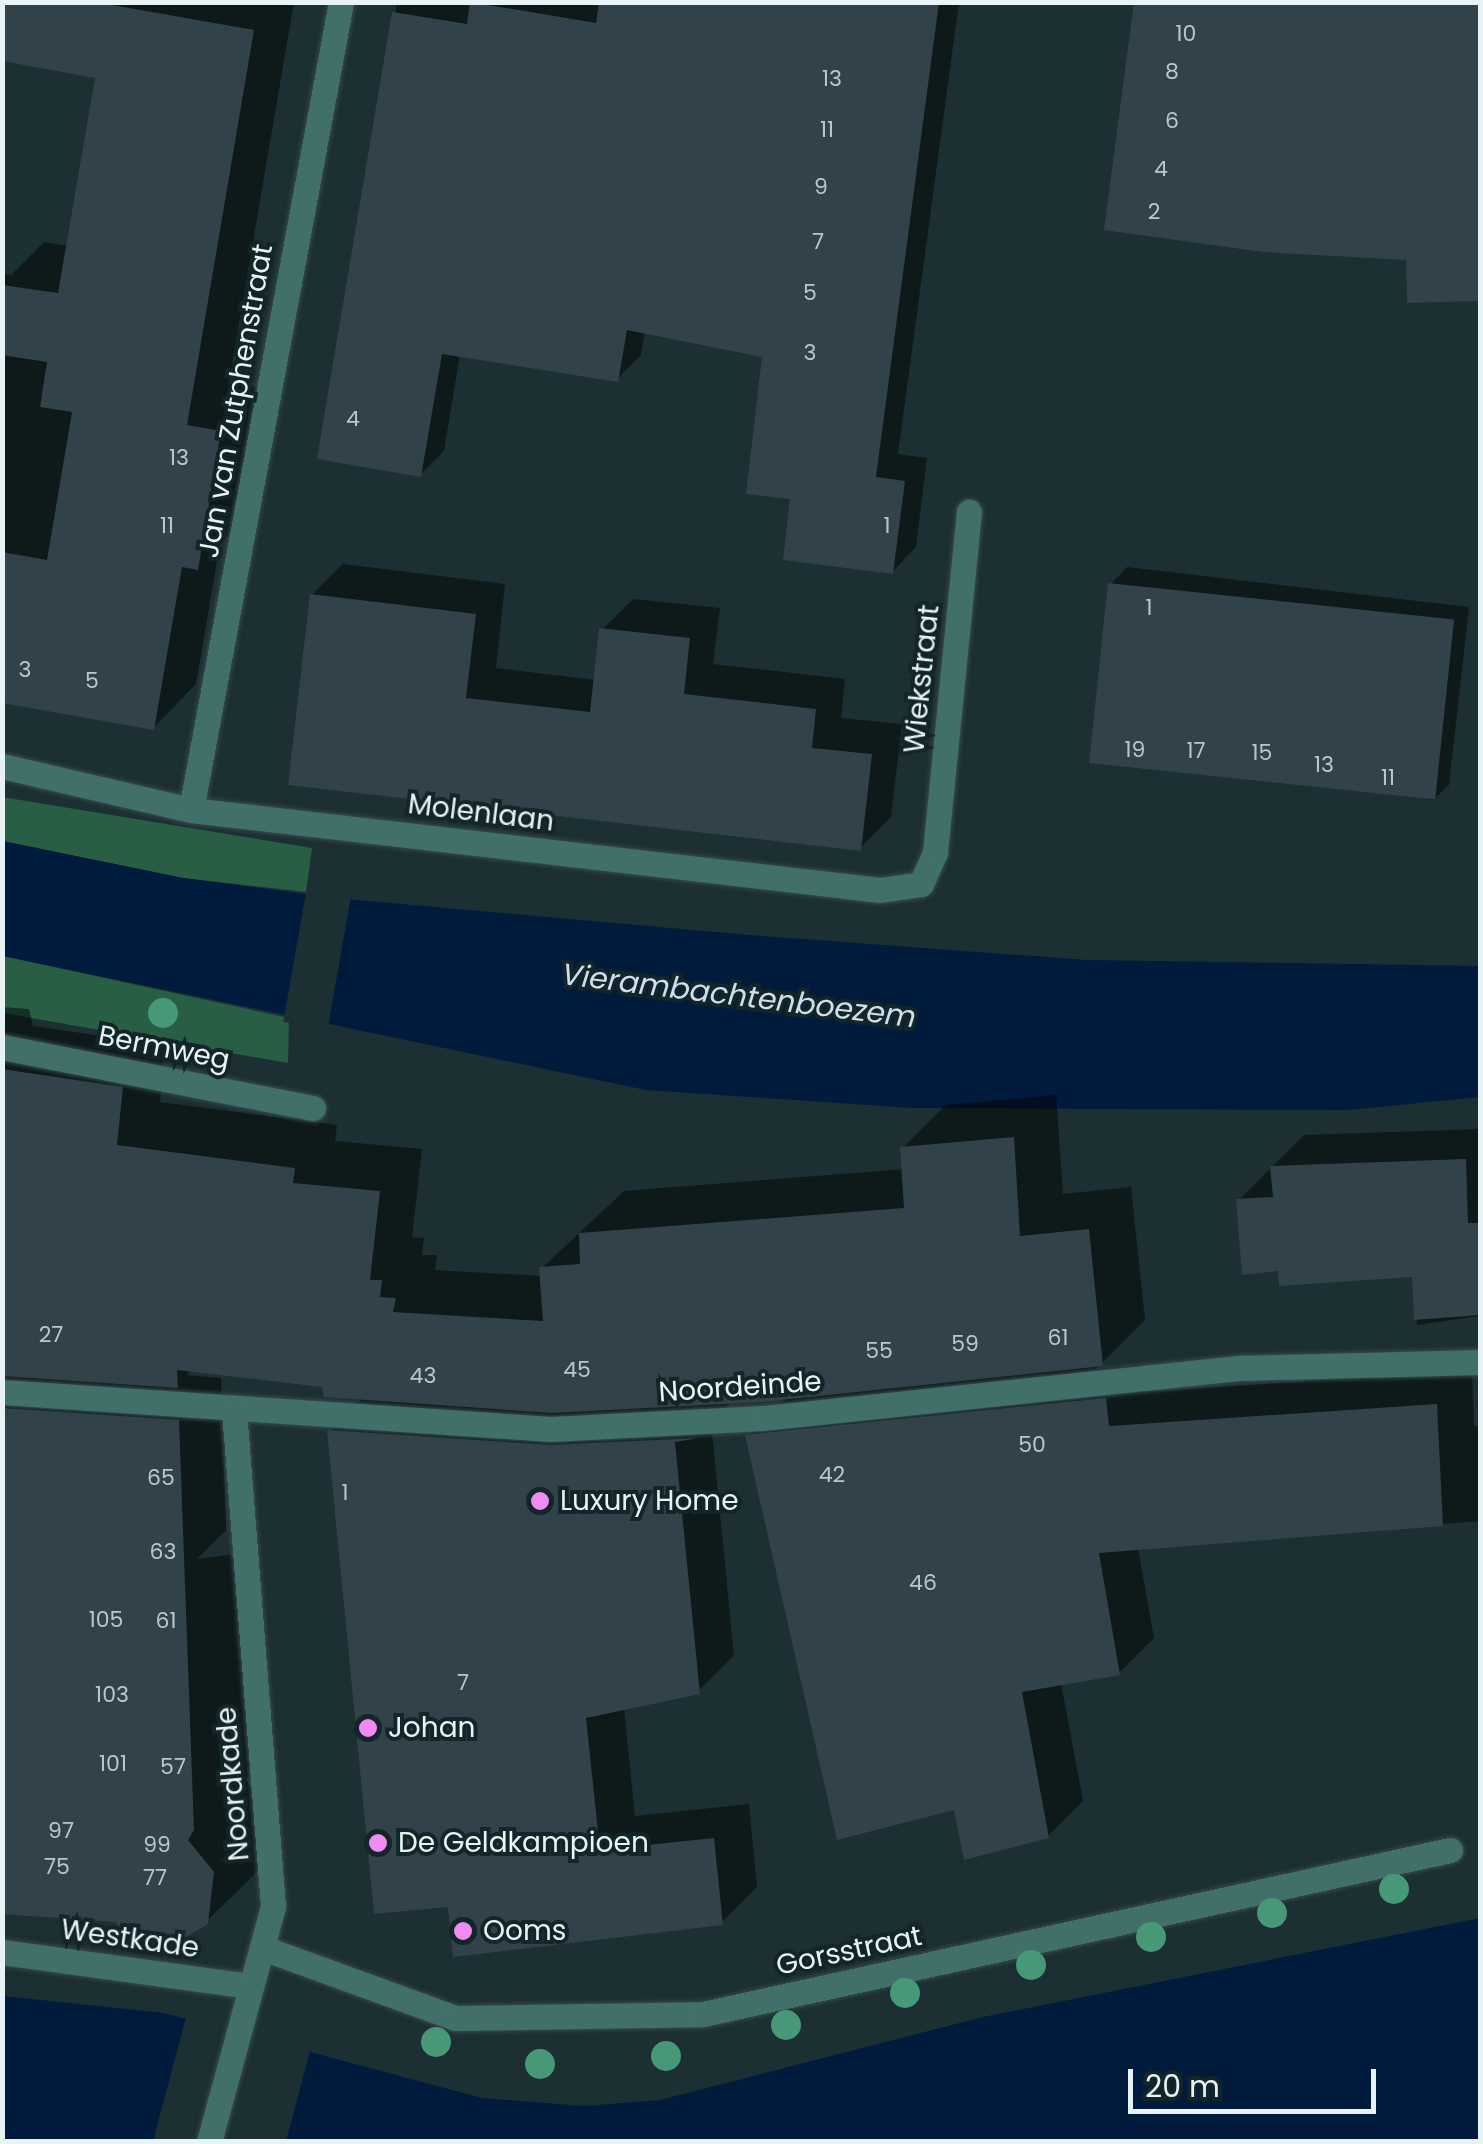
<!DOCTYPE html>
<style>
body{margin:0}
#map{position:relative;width:1483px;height:2144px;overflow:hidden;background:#1c2f32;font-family:Poppins,sans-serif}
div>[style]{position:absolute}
.green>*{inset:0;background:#285e44}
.water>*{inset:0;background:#011b3c}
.pier>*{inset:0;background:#1c2f32;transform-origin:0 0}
.shadow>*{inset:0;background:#0007}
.building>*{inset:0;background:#32424a;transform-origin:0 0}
.roads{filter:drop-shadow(0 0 2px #394a4d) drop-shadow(0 0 2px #394a4d)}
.lane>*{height:25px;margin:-12.5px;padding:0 12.5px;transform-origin:12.5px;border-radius:12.5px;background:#407069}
.street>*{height:25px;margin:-12.5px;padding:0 12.5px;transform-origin:12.5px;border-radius:12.5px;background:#407069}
.trees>*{width:30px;height:30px;margin:-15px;border-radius:50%;background:#469876}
.dots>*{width:28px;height:28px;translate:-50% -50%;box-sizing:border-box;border:5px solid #122528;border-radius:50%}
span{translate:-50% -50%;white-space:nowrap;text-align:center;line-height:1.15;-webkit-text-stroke:8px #122528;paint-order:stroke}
.number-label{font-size:22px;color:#bac7ca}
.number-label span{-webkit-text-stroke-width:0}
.street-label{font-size:28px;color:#e8f3f5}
.poi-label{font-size:28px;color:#e8f3f5}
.left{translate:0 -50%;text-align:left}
.water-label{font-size:30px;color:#cfddef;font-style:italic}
.frame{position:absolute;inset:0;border:5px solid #e8f3f5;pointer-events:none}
.scale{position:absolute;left:1128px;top:2069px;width:248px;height:45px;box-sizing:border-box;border:5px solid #e8f3f5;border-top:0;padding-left:12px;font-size:30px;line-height:35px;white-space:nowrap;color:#e8f3f5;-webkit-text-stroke:8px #122528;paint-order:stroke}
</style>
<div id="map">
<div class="green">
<div style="clip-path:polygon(2px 797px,312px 848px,306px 892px,183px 878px,3px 841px)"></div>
<div style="clip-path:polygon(3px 956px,289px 1018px,288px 1063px,3px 1013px)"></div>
</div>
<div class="water">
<div style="clip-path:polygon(2px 841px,183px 878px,335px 898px,749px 935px,1087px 960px,1480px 966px,1480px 1097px,1349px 1110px,912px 1108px,646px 1090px,3px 956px)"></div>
<div style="clip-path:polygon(1480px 1918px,1480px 2141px,3px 2142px,3px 1996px,164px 2013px,482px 2098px,584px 2106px,660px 2100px,983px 2017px)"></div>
</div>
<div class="pier">
<div style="left:307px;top:887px;width:45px;height:137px;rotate:10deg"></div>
<div style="clip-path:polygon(187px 2014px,310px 2051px,286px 2142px,153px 2141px)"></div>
</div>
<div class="shadow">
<div style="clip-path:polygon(2px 2px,294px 2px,229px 382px,263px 389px,240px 524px,220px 543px,196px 684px,153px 728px,2px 700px,2px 273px,11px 275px,44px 242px,69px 246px,98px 76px)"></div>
<div style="clip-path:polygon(397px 2px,959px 2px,898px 454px,927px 458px,916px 547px,893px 571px,765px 355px,645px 331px,641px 355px,617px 379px,460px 354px,444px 451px,420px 475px,320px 457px)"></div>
<div style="clip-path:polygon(1137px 2px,1480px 2px,1480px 299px,1409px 301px,1409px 257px)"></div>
<div style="clip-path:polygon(343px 564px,505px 584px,496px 668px,596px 680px,602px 630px,633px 599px,720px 608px,713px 664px,845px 679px,841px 718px,902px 724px,891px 817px,860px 848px,291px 783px,312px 595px)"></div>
<div style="clip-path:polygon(1127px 567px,1469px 607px,1449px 785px,1432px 801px,1111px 584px)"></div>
<div style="clip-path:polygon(2px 1007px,29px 1009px,33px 1026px,165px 1045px,160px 1102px,337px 1125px,335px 1141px,422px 1149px,412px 1237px,424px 1238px,422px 1255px,437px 1255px,435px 1270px,543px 1276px,542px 1268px,624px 1191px,904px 1169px,903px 1148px,946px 1105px,1056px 1095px,1063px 1194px,1131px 1187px,1145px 1320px,1096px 1369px,1141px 1365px,1144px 1392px,1472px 1370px,1474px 1426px,1480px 1426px,1480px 1521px,1138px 1548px,1154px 1638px,1119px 1673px,1061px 1683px,1083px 1801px,1048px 1836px,956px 1807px,748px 1436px,787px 1397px,732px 1401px,711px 1422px,734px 1655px,698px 1691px,624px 1707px,635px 1816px,749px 1804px,757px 1887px,721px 1923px,451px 1904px,330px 1431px,363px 1398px,325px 1385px,193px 1369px,186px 1375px,221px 1378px,226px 1530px,197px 1559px,243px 1553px,252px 1770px,246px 1780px,272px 1812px,266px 1863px,206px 1922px,2px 1562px)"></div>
<div style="clip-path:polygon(1480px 1129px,1480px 1316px,1417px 1325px,1415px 1274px,1281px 1269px,1239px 1200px,1304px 1135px)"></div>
</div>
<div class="building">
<div style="clip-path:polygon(2px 2px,95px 2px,254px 30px,187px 425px,221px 431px,198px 570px,182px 567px,154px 730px,2px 703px,2px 552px,47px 560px,72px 412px,40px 407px,47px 362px,2px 355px,2px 285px,58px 293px,95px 78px,2px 61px)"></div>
<div style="clip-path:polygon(470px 2px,596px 23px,599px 2px,939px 2px,876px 477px,905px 481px,893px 574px,783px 560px,790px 499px,746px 494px,762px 357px,627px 330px,618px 382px,442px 354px,421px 477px,317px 459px,392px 12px,467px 24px)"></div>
<div style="clip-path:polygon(1134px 2px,1480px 2px,1480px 301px,1407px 303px,1406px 260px,1263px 252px,1104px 230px)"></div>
<div style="left:1108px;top:583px;width:348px;height:181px;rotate:6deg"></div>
<div style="clip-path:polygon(310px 594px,476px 614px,466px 698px,590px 712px,599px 628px,690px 638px,684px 694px,816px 709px,812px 748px,872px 754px,861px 851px,288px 785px)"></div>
<div style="clip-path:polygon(2px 1069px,123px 1087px,117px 1145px,295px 1168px,293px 1183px,380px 1191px,370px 1280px,382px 1280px,380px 1297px,396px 1298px,393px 1312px,543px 1321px,539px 1267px,580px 1264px,579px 1233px,904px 1208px,900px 1147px,1014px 1137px,1020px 1236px,1089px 1229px,1103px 1366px,762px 1402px,551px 1413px,324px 1397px,322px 1387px,177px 1370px,178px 1388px,2px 1376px)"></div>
<div style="clip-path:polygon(1466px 1159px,1468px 1223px,1480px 1223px,1480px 1315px,1414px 1320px,1412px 1277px,1279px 1286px,1278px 1271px,1242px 1275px,1236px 1199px,1273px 1197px,1270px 1166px)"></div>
<div style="clip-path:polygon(1106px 1398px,1109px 1426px,1437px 1404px,1443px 1526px,1099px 1553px,1120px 1675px,1022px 1692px,1049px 1838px,964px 1860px,954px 1810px,837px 1840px,745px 1435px)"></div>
<div style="clip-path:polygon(2px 1408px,179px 1420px,194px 1830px,188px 1840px,214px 1872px,208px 1924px,174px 1944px,128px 1938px,115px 1922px,2px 1914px)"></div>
<div style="clip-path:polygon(327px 1430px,550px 1445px,699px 1438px,675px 1442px,700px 1694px,586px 1718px,600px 1850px,714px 1838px,723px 1925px,453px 1957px,448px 1907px,374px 1914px)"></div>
</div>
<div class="roads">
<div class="lane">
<div style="left:2px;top:1047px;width:317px;rotate:11.1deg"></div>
</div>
<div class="street">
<div style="left:2px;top:766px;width:194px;rotate:13.1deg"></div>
<div style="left:191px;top:810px;width:694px;rotate:6.62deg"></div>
<div style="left:880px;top:890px;width:41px;rotate:-8.3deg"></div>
<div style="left:921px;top:884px;width:35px;rotate:-66deg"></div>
<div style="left:935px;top:852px;width:342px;rotate:-84.3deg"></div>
<div style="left:191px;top:810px;width:822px;rotate:-79.48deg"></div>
<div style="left:2px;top:1392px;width:550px;rotate:3.86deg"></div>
<div style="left:551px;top:1429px;width:212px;rotate:-3deg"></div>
<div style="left:763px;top:1418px;width:480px;rotate:-6deg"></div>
<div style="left:1240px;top:1368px;width:240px;rotate:-1.4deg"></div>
<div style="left:263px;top:1948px;width:204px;rotate:20deg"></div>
<div style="left:455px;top:2018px;width:248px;rotate:-0.9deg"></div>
<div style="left:703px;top:2014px;width:765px;rotate:-12.38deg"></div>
<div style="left:2px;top:1952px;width:249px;rotate:7.8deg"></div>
<div style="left:209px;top:2142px;width:245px;rotate:-74.8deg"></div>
<div style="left:273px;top:1906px;width:495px;rotate:-94.5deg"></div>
</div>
</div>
<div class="trees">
<div style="left:163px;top:1013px"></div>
<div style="left:1394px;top:1889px"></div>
<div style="left:1272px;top:1913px"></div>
<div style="left:1151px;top:1937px"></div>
<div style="left:1031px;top:1965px"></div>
<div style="left:905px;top:1993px"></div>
<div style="left:786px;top:2025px"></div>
<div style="left:436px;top:2042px"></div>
<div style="left:666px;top:2056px"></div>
<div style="left:540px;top:2064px"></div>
</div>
<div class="dots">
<div style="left:540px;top:1501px;background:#f28af3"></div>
<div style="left:368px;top:1728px;background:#f28af3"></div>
<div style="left:378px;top:1843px;background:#f28af3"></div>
<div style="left:463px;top:1931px;background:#f28af3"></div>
</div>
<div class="number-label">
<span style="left:1186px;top:34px">10</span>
<span style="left:1172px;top:72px">8</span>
<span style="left:832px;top:79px">13</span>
<span style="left:1172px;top:121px">6</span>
<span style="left:827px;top:130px">11</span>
<span style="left:1161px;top:169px">4</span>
<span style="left:821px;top:187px">9</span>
<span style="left:1154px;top:212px">2</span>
<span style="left:818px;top:242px">7</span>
<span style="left:810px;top:293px">5</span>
<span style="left:810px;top:353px">3</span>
<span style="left:353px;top:419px">4</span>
<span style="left:179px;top:458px">13</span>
<span style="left:167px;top:526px">11</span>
<span style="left:887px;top:526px">1</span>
<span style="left:1149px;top:608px">1</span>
<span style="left:25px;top:670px">3</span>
<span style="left:92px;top:681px">5</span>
<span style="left:1135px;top:750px">19</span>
<span style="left:1196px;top:751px">17</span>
<span style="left:1262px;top:753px">15</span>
<span style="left:1324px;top:765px">13</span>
<span style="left:1388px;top:778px">11</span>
<span style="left:51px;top:1335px">27</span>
<span style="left:1058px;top:1338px">61</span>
<span style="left:965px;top:1344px">59</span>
<span style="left:879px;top:1351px">55</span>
<span style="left:577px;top:1370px">45</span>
<span style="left:423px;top:1376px">43</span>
<span style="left:1032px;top:1445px">50</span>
<span style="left:832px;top:1475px">42</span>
<span style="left:161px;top:1478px">65</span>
<span style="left:345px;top:1493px">1</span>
<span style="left:163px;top:1552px">63</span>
<span style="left:923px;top:1583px">46</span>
<span style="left:106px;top:1620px">105</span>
<span style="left:166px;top:1621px">61</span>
<span style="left:463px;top:1683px">7</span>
<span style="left:112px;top:1695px">103</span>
<span style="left:113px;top:1764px">101</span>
<span style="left:173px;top:1767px">57</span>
<span style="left:61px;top:1831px">97</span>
<span style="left:157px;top:1845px">99</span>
<span style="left:57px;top:1867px">75</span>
<span style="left:155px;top:1878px">77</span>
</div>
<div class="street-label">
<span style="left:236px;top:401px;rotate:-80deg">Jan van Zutphenstraat</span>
<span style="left:922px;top:679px;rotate:-84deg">Wiekstraat</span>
<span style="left:481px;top:813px;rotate:7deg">Molenlaan</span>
<span style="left:164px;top:1048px;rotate:11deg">Bermweg</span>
<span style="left:740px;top:1387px;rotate:-4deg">Noordeinde</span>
<span style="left:233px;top:1784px;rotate:-95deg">Noordkade</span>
<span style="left:130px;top:1939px;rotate:8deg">Westkade</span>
<span style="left:849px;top:1951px;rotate:-12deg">Gorsstraat</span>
</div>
<div class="poi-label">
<span class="left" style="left:560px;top:1501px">Luxury Home</span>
<span class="left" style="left:388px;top:1728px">Johan</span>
<span class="left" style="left:398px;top:1843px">De Geldkampioen</span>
<span class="left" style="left:483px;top:1931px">Ooms</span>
</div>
<div class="water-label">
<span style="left:739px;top:996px;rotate:7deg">Vierambachtenboezem</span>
</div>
<div class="frame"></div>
<div class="scale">20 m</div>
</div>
